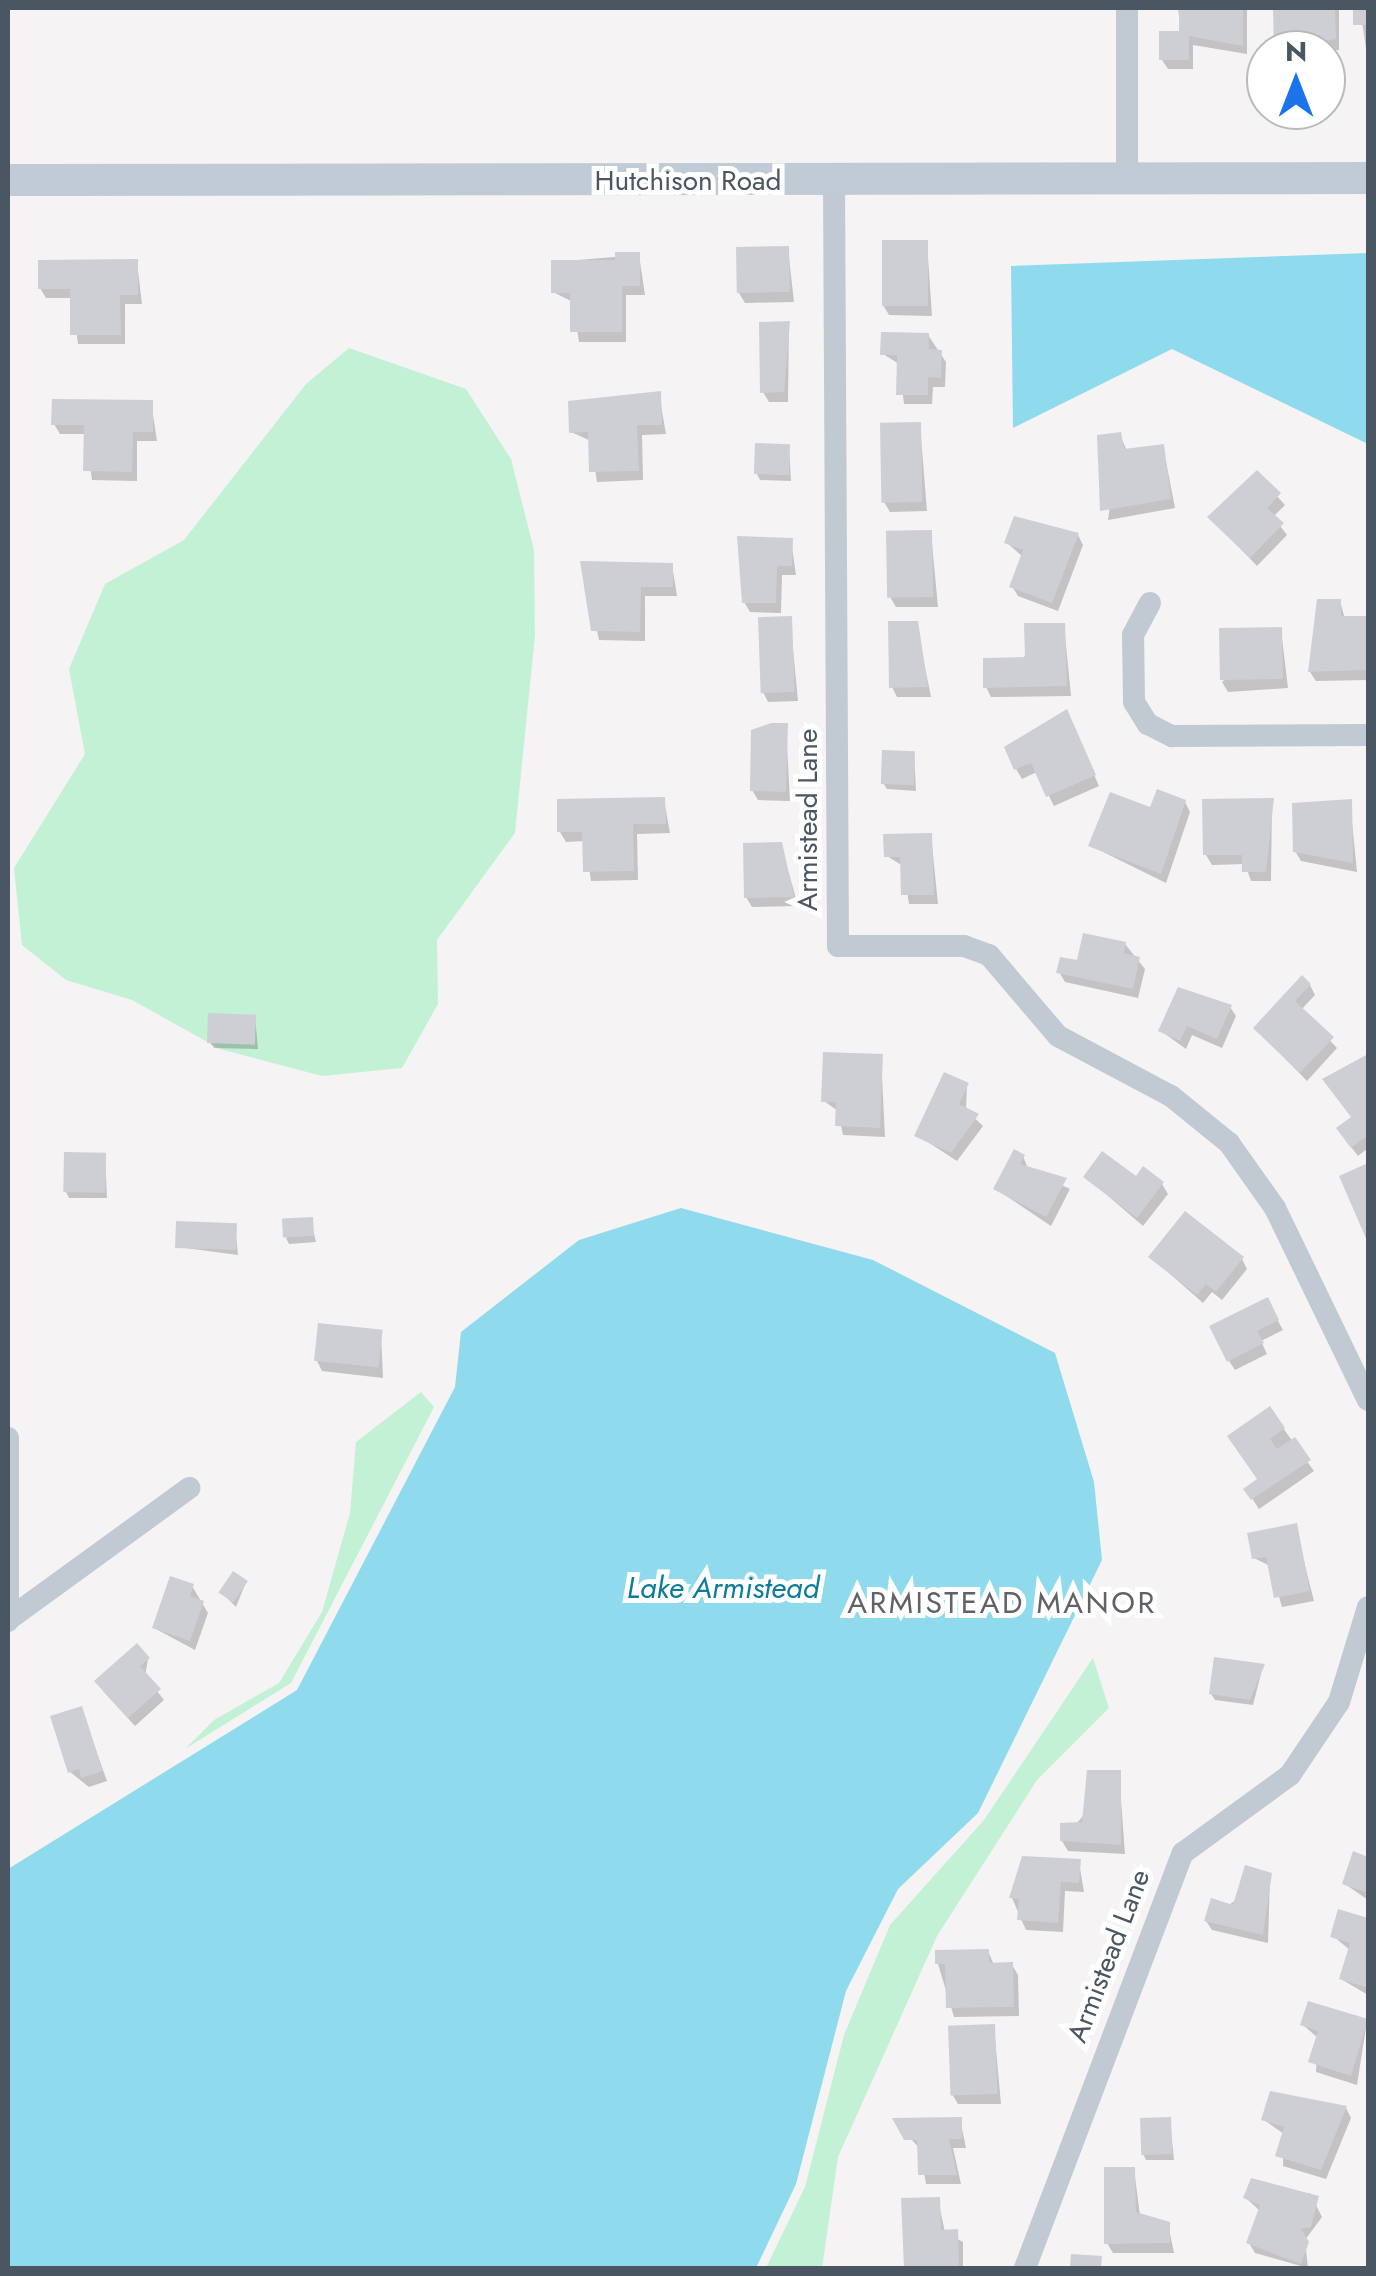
<!DOCTYPE html>
<style>
body{margin:0}
#map{position:relative;width:1376px;height:2276px;overflow:hidden;background:#f5f3f3;font-family:Jost,sans-serif}
div>[style]{position:absolute}
.green>*{inset:0;background:#c3f1d5}
.water>*{inset:0;background:#90daee}
.shadow>*{inset:0;background:#0003;transform-origin:0 0}
.building>*{inset:0;background:#cdcfd5;transform-origin:0 0}
.street>*{height:22px;margin:-11px;padding:0 11px;transform-origin:11px;border-radius:11px;background:#c1cad2}
.secondary>*{height:32px;margin:-16px;padding:0 16px;transform-origin:16px;border-radius:16px;background:#c1cbd6}
span{translate:-50% -50%;white-space:nowrap;text-align:center;line-height:1.15;-webkit-text-stroke:10px #fff;paint-order:stroke}
.street-label{font-size:28px;color:#4a5661}
.water-label{font-size:30px;color:#0c7c9b;font-style:italic}
.neighbourhood-label{font-size:30px;color:#5f6368;letter-spacing:2.5px}
.frame{position:absolute;inset:0;border:10px solid #4a5661;pointer-events:none}
.north{position:absolute;left:1246px;top:30px;width:100px;height:100px;box-sizing:border-box;background:#fff;border:2px solid #b7bbc0;border-radius:50%;rotate:0deg;font-size:28px;font-weight:700;line-height:40px;text-align:center;color:#4a5661}
.north::after{content:'';display:block;margin:auto;width:35px;height:45px;background:#1a73e8;clip-path:polygon(50% 0,100% 100%,50% 72%,0 100%)}
</style>
<div id="map">
<div class="green">
<div style="clip-path:polygon(349px 348px,466px 389px,511px 459px,534px 550px,535px 635px,515px 833px,437px 940px,438px 1004px,402px 1068px,322px 1076px,220px 1049px,132px 1000px,66px 980px,22px 945px,14px 868px,85px 754px,69px 669px,105px 584px,184px 540px,306px 384px)"></div>
<div style="clip-path:polygon(421px 1392px,434px 1407px,291px 1683px,185px 1749px,214px 1720px,279px 1683px,322px 1612px,350px 1513px,356px 1442px)"></div>
<div style="clip-path:polygon(1093px 1658px,1109px 1708px,1037px 1780px,937px 1936px,838px 2157px,822px 2268px,766px 2268px,805px 2187px,844px 2035px,890px 1925px,984px 1820px)"></div>
</div>
<div class="water">
<div style="clip-path:polygon(1368px 253px,1368px 444px,1172px 349px,1013px 428px,1011px 266px)"></div>
<div style="clip-path:polygon(681px 1208px,873px 1260px,1055px 1353px,1094px 1482px,1102px 1560px,978px 1813px,898px 1889px,846px 1991px,796px 2184px,756px 2268px,8px 2268px,8px 1869px,297px 1690px,455px 1387px,461px 1332px,579px 1240px)"></div>
</div>
<div class="shadow">
<div style="clip-path:polygon(1178px 8px,1247px 8px,1247px 54px,1193px 45px,1193px 69px,1168px 69px,1162px 60px,1181px 33px)"></div>
<div style="left:1276px;top:8px;width:63px;height:42px"></div>
<div style="clip-path:polygon(1360px 8px,1368px 8px,1368px 62px)"></div>
<div style="clip-path:polygon(927px 243px,932px 316px,889px 315px,883px 305px)"></div>
<div style="clip-path:polygon(788px 249px,794px 302px,745px 303px,739px 293px)"></div>
<div style="clip-path:polygon(639px 255px,645px 295px,626px 295px,626px 342px,579px 342px,573px 302px,553px 292px,553px 262px)"></div>
<div style="clip-path:polygon(137px 262px,142px 304px,125px 304px,125px 344px,78px 344px,72px 298px,46px 298px,40px 288px)"></div>
<div style="clip-path:polygon(789px 324px,788px 402px,769px 402px,763px 392px)"></div>
<div style="clip-path:polygon(928px 335px,946px 362px,945px 387px,933px 387px,932px 404px,904px 404px,899px 364px,883px 354px)"></div>
<div style="clip-path:polygon(659px 394px,666px 434px,642px 435px,643px 480px,597px 482px,591px 441px,571px 432px)"></div>
<div style="clip-path:polygon(151px 402px,157px 441px,137px 441px,137px 481px,92px 480px,86px 434px,60px 434px,54px 424px)"></div>
<div style="clip-path:polygon(920px 425px,927px 511px,890px 512px,884px 502px)"></div>
<div style="clip-path:polygon(1120px 435px,1127px 451px,1163px 446px,1175px 508px,1108px 520px)"></div>
<div style="clip-path:polygon(789px 447px,791px 481px,760px 480px,757px 474px)"></div>
<div style="clip-path:polygon(1257px 474px,1285px 505px,1273px 517px,1287px 535px,1257px 566px,1210px 517px)"></div>
<div style="clip-path:polygon(931px 533px,938px 607px,896px 607px,890px 597px)"></div>
<div style="clip-path:polygon(1078px 535px,1083px 545px,1058px 611px,1018px 596px,1012px 586px,1023px 557px,1006px 542px)"></div>
<div style="clip-path:polygon(791px 540px,796px 575px,782px 575px,781px 613px,750px 612px,744px 602px)"></div>
<div style="clip-path:polygon(583px 564px,672px 565px,677px 596px,645px 596px,645px 641px,599px 640px)"></div>
<div style="clip-path:polygon(1340px 601px,1345px 619px,1368px 619px,1368px 680px,1316px 681px,1310px 672px)"></div>
<div style="clip-path:polygon(790px 618px,798px 701px,768px 702px,763px 692px)"></div>
<div style="clip-path:polygon(916px 623px,931px 697px,897px 697px,892px 687px)"></div>
<div style="clip-path:polygon(1064px 625px,1071px 696px,991px 697px,986px 687px)"></div>
<div style="clip-path:polygon(1281px 630px,1288px 688px,1228px 692px,1222px 682px)"></div>
<div style="clip-path:polygon(1071px 722px,1099px 786px,1054px 806px,1037px 772px,1022px 779px,1016px 769px)"></div>
<div style="clip-path:polygon(786px 726px,790px 801px,758px 800px,752px 790px)"></div>
<div style="clip-path:polygon(914px 754px,916px 791px,887px 789px,883px 783px)"></div>
<div style="clip-path:polygon(664px 800px,670px 833px,637px 834px,638px 880px,591px 881px,585px 841px,566px 842px,560px 832px)"></div>
<div style="clip-path:polygon(1272px 801px,1271px 881px,1251px 881px,1245px 864px,1212px 865px,1206px 855px)"></div>
<div style="clip-path:polygon(1185px 802px,1190px 812px,1166px 883px,1091px 846px)"></div>
<div style="clip-path:polygon(1350px 802px,1357px 872px,1301px 861px,1295px 851px)"></div>
<div style="clip-path:polygon(931px 835px,938px 904px,909px 904px,903px 866px,887px 856px)"></div>
<div style="clip-path:polygon(781px 845px,798px 906px,752px 907px,746px 897px)"></div>
<div style="clip-path:polygon(1125px 944px,1145px 969px,1138px 998px,1065px 982px,1059px 972px)"></div>
<div style="clip-path:polygon(1310px 985px,1315px 995px,1301px 1010px,1337px 1048px,1307px 1081px,1256px 1029px)"></div>
<div style="clip-path:polygon(1230px 1007px,1236px 1016px,1222px 1048px,1192px 1035px,1186px 1049px,1161px 1031px)"></div>
<div style="clip-path:polygon(255px 1017px,258px 1049px,214px 1048px,210px 1042px)"></div>
<div style="clip-path:polygon(1368px 1055px,1368px 1148px,1358px 1156px,1345px 1139px,1354px 1119px,1326px 1080px)"></div>
<div style="clip-path:polygon(881px 1056px,885px 1137px,843px 1135px,838px 1111px,824px 1101px)"></div>
<div style="clip-path:polygon(967px 1085px,966px 1110px,983px 1126px,957px 1161px,917px 1135px)"></div>
<div style="clip-path:polygon(105px 1156px,107px 1198px,69px 1198px,66px 1192px)"></div>
<div style="clip-path:polygon(1023px 1156px,1028px 1169px,1070px 1189px,1051px 1226px,996px 1189px)"></div>
<div style="clip-path:polygon(1086px 1177px,1162px 1184px,1168px 1194px,1143px 1226px)"></div>
<div style="clip-path:polygon(311px 1220px,316px 1242px,289px 1244px,286px 1238px)"></div>
<div style="clip-path:polygon(235px 1225px,238px 1255px,178px 1247px)"></div>
<div style="clip-path:polygon(1151px 1257px,1242px 1259px,1247px 1269px,1222px 1300px,1212px 1292px,1203px 1303px)"></div>
<div style="clip-path:polygon(1267px 1301px,1283px 1330px,1261px 1341px,1267px 1354px,1235px 1370px,1229px 1361px)"></div>
<div style="clip-path:polygon(381px 1333px,383px 1378px,322px 1371px,317px 1361px)"></div>
<div style="clip-path:polygon(1270px 1410px,1314px 1471px,1259px 1509px,1246px 1489px,1259px 1480px)"></div>
<div style="clip-path:polygon(1295px 1526px,1314px 1601px,1282px 1607px,1270px 1566px,1254px 1558px)"></div>
<div style="clip-path:polygon(246px 1582px,236px 1607px,221px 1592px)"></div>
<div style="clip-path:polygon(192px 1586px,208px 1613px,195px 1650px,154px 1628px)"></div>
<div style="clip-path:polygon(148px 1659px,145px 1676px,164px 1700px,135px 1726px,103px 1691px)"></div>
<div style="clip-path:polygon(1263px 1666px,1253px 1705px,1215px 1700px,1211px 1694px)"></div>
<div style="clip-path:polygon(81px 1709px,107px 1781px,89px 1787px,70px 1772px)"></div>
<div style="clip-path:polygon(1119px 1773px,1125px 1854px,1068px 1851px,1062px 1841px)"></div>
<div style="clip-path:polygon(1354px 1855px,1368px 1859px,1368px 1900px,1345px 1884px)"></div>
<div style="clip-path:polygon(1079px 1862px,1084px 1892px,1065px 1891px,1063px 1932px,1026px 1930px,1012px 1898px)"></div>
<div style="clip-path:polygon(1270px 1876px,1268px 1943px,1212px 1930px,1206px 1921px)"></div>
<div style="clip-path:polygon(1340px 1912px,1368px 1921px,1368px 1995px,1341px 1979px,1350px 1950px,1333px 1936px)"></div>
<div style="clip-path:polygon(988px 1951px,994px 1965px,1012px 1965px,1018px 1975px,1019px 2016px,954px 2017px,938px 1964px)"></div>
<div style="clip-path:polygon(1367px 2021px,1357px 2085px,1316px 2072px,1318px 2038px,1303px 2025px)"></div>
<div style="clip-path:polygon(994px 2027px,1001px 2104px,958px 2104px,952px 2094px)"></div>
<div style="clip-path:polygon(1346px 2108px,1351px 2118px,1326px 2179px,1283px 2166px,1284px 2134px,1264px 2120px)"></div>
<div style="clip-path:polygon(960px 2119px,966px 2148px,953px 2148px,961px 2184px,926px 2184px,920px 2149px,894px 2120px)"></div>
<div style="clip-path:polygon(1170px 2120px,1174px 2160px,1146px 2160px,1143px 2154px)"></div>
<div style="clip-path:polygon(1134px 2169px,1140px 2216px,1168px 2224px,1174px 2253px,1113px 2253px,1107px 2243px)"></div>
<div style="clip-path:polygon(1310px 2193px,1322px 2217px,1305px 2240px,1308px 2268px,1255px 2253px,1249px 2243px,1261px 2212px,1246px 2198px)"></div>
<div style="clip-path:polygon(938px 2200px,945px 2232px,963px 2242px,963px 2268px,907px 2268px)"></div>
</div>
<div class="building">
<div style="clip-path:polygon(1179px 8px,1243px 8px,1243px 46px,1189px 36px,1189px 60px,1159px 60px,1159px 31px,1179px 31px)"></div>
<div style="clip-path:polygon(1273px 8px,1335px 8px,1336px 39px,1274px 50px)"></div>
<div style="left:1353px;top:8px;width:15px;height:17px"></div>
<div style="left:882px;top:240px;width:46px;height:66px"></div>
<div style="left:789px;top:246px;width:46px;height:53px;rotate:89deg"></div>
<div style="clip-path:polygon(615px 252px,640px 252px,640px 286px,622px 286px,622px 332px,570px 332px,570px 293px,551px 293px,551px 260px,615px 260px)"></div>
<div style="clip-path:polygon(138px 259px,138px 295px,120px 295px,121px 335px,70px 335px,70px 289px,38px 289px,38px 260px)"></div>
<div style="clip-path:polygon(790px 321px,784px 392px,760px 393px,759px 322px)"></div>
<div style="clip-path:polygon(881px 332px,929px 333px,929px 349px,942px 350px,941px 378px,928px 377px,928px 395px,896px 395px,897px 355px,880px 355px)"></div>
<div style="clip-path:polygon(661px 391px,662px 425px,637px 425px,639px 471px,589px 472px,588px 432px,569px 433px,568px 401px)"></div>
<div style="clip-path:polygon(52px 399px,153px 400px,153px 432px,133px 432px,132px 472px,83px 471px,84px 425px,51px 425px)"></div>
<div style="left:921px;top:422px;width:80px;height:41px;rotate:89deg"></div>
<div style="clip-path:polygon(1121px 432px,1124px 449px,1164px 444px,1171px 499px,1100px 511px,1097px 435px)"></div>
<div style="left:755px;top:443px;width:35px;height:31px;rotate:2deg"></div>
<div style="clip-path:polygon(1257px 470px,1281px 493px,1267px 508px,1284px 523px,1250px 558px,1207px 517px)"></div>
<div style="clip-path:polygon(1014px 516px,1079px 533px,1052px 603px,1009px 587px,1023px 550px,1004px 543px)"></div>
<div style="left:932px;top:530px;width:67px;height:46px;rotate:89deg"></div>
<div style="clip-path:polygon(737px 536px,793px 538px,792px 566px,777px 566px,776px 603px,742px 603px)"></div>
<div style="clip-path:polygon(580px 561px,673px 563px,673px 587px,641px 587px,640px 632px,591px 631px)"></div>
<div style="clip-path:polygon(1317px 599px,1341px 599px,1341px 616px,1368px 616px,1368px 670px,1308px 672px)"></div>
<div style="left:792px;top:616px;width:76px;height:34px;rotate:88deg"></div>
<div style="clip-path:polygon(888px 621px,918px 621px,928px 687px,889px 688px)"></div>
<div style="clip-path:polygon(1024px 623px,1065px 623px,1067px 686px,983px 688px,983px 658px,1025px 657px)"></div>
<div style="left:1282px;top:627px;width:52px;height:63px;rotate:89deg"></div>
<div style="clip-path:polygon(1067px 709px,1096px 775px,1046px 797px,1031px 763px,1014px 770px,1004px 747px)"></div>
<div style="clip-path:polygon(771px 723px,788px 723px,786px 792px,750px 791px,751px 730px)"></div>
<div style="left:882px;top:750px;width:33px;height:34px;rotate:2deg"></div>
<div style="clip-path:polygon(1157px 789px,1186px 800px,1161px 874px,1088px 846px,1110px 792px,1150px 807px)"></div>
<div style="clip-path:polygon(665px 797px,666px 824px,633px 824px,634px 871px,583px 872px,582px 832px,557px 832px,557px 799px)"></div>
<div style="clip-path:polygon(1274px 798px,1266px 872px,1242px 872px,1242px 855px,1203px 855px,1202px 799px)"></div>
<div style="clip-path:polygon(1352px 799px,1353px 863px,1293px 852px,1292px 803px)"></div>
<div style="clip-path:polygon(932px 833px,934px 895px,901px 895px,900px 857px,884px 857px,883px 834px)"></div>
<div style="clip-path:polygon(782px 842px,794px 897px,744px 898px,743px 843px)"></div>
<div style="clip-path:polygon(1083px 933px,1126px 942px,1124px 953px,1140px 957px,1133px 989px,1056px 973px,1060px 957px,1077px 960px)"></div>
<div style="clip-path:polygon(1302px 975px,1311px 984px,1295px 1001px,1334px 1037px,1300px 1073px,1253px 1028px)"></div>
<div style="clip-path:polygon(1178px 987px,1232px 1005px,1217px 1039px,1187px 1026px,1180px 1041px,1158px 1031px)"></div>
<div style="left:208px;top:1013px;width:48px;height:30px;rotate:2deg"></div>
<div style="clip-path:polygon(823px 1052px,883px 1054px,880px 1128px,835px 1126px,836px 1102px,821px 1102px)"></div>
<div style="clip-path:polygon(1368px 1054px,1368px 1135px,1351px 1148px,1336px 1128px,1351px 1117px,1322px 1079px)"></div>
<div style="clip-path:polygon(944px 1072px,969px 1083px,959px 1104px,979px 1114px,951px 1153px,914px 1136px)"></div>
<div style="clip-path:polygon(1014px 1149px,1025px 1155px,1020px 1164px,1067px 1178px,1046px 1217px,993px 1189px)"></div>
<div style="clip-path:polygon(1102px 1151px,1136px 1176px,1143px 1166px,1164px 1182px,1137px 1218px,1083px 1177px)"></div>
<div style="left:64px;top:1152px;width:42px;height:40px;rotate:1deg"></div>
<div style="clip-path:polygon(1368px 1163px,1368px 1243px,1339px 1176px)"></div>
<div style="clip-path:polygon(1185px 1211px,1244px 1257px,1216px 1292px,1206px 1284px,1197px 1295px,1148px 1257px)"></div>
<div style="left:313px;top:1217px;width:19px;height:31px;rotate:87deg"></div>
<div style="left:176px;top:1221px;width:61px;height:27px;rotate:2deg"></div>
<div style="clip-path:polygon(1268px 1297px,1279px 1320px,1257px 1331px,1264px 1343px,1227px 1362px,1209px 1326px)"></div>
<div style="left:318px;top:1323px;width:65px;height:38px;rotate:6deg"></div>
<div style="clip-path:polygon(1270px 1406px,1285px 1428px,1270px 1439px,1277px 1449px,1295px 1437px,1311px 1460px,1251px 1500px,1243px 1489px,1257px 1479px,1227px 1436px)"></div>
<div style="clip-path:polygon(1297px 1523px,1310px 1591px,1274px 1598px,1266px 1557px,1252px 1559px,1247px 1533px)"></div>
<div style="left:233px;top:1571px;width:18px;height:26px;rotate:34deg"></div>
<div style="clip-path:polygon(170px 1576px,194px 1584px,190px 1596px,204px 1601px,190px 1641px,152px 1628px)"></div>
<div style="clip-path:polygon(137px 1643px,150px 1658px,140px 1666px,161px 1689px,128px 1718px,94px 1681px)"></div>
<div style="clip-path:polygon(1214px 1657px,1265px 1664px,1250px 1700px,1209px 1694px)"></div>
<div style="clip-path:polygon(82px 1706px,103px 1771px,81px 1778px,79px 1769px,68px 1773px,50px 1716px)"></div>
<div style="clip-path:polygon(1087px 1770px,1121px 1770px,1121px 1845px,1060px 1841px,1060px 1823px,1082px 1822px)"></div>
<div style="clip-path:polygon(1353px 1851px,1368px 1857px,1368px 1893px,1342px 1884px)"></div>
<div style="clip-path:polygon(1022px 1856px,1081px 1859px,1079px 1883px,1061px 1882px,1058px 1923px,1017px 1920px,1019px 1899px,1009px 1898px)"></div>
<div style="clip-path:polygon(1245px 1865px,1272px 1873px,1263px 1935px,1204px 1921px,1211px 1898px,1233px 1905px)"></div>
<div style="clip-path:polygon(1338px 1909px,1368px 1918px,1368px 1988px,1339px 1979px,1350px 1943px,1330px 1937px)"></div>
<div style="clip-path:polygon(989px 1949px,989px 1963px,1013px 1962px,1014px 2007px,946px 2008px,945px 1964px,935px 1964px,935px 1950px)"></div>
<div style="clip-path:polygon(1308px 2001px,1368px 2019px,1351px 2076px,1308px 2062px,1318px 2031px,1300px 2025px)"></div>
<div style="left:995px;top:2024px;width:70px;height:47px;rotate:88deg"></div>
<div style="clip-path:polygon(1270px 2091px,1347px 2106px,1321px 2170px,1275px 2156px,1284px 2127px,1261px 2120px)"></div>
<div style="clip-path:polygon(962px 2117px,962px 2139px,949px 2139px,957px 2175px,918px 2175px,917px 2140px,904px 2140px,892px 2118px)"></div>
<div style="left:1171px;top:2117px;width:37px;height:31px;rotate:88deg"></div>
<div style="clip-path:polygon(1104px 2167px,1135px 2167px,1136px 2212px,1170px 2222px,1170px 2243px,1104px 2244px)"></div>
<div style="clip-path:polygon(1251px 2178px,1319px 2196px,1311px 2227px,1301px 2229px,1309px 2242px,1301px 2264px,1246px 2243px,1260px 2205px,1243px 2198px)"></div>
<div style="clip-path:polygon(940px 2197px,941px 2230px,958px 2229px,959px 2266px,904px 2268px,901px 2198px)"></div>
<div style="clip-path:polygon(1071px 2254px,1102px 2256px,1101px 2268px,1070px 2268px)"></div>
</div>
<div class="street">
<div style="left:1127px;top:179px;width:171px;rotate:-90deg"></div>
<div style="left:834px;top:181px;width:765px;rotate:89.7deg"></div>
<div style="left:838px;top:946px;width:126px"></div>
<div style="left:964px;top:946px;width:27px;rotate:20deg"></div>
<div style="left:989px;top:955px;width:106px;rotate:49.6deg"></div>
<div style="left:1058px;top:1036px;width:128px;rotate:28deg"></div>
<div style="left:1171px;top:1096px;width:75px;rotate:39deg"></div>
<div style="left:1229px;top:1143px;width:80px;rotate:54.7deg"></div>
<div style="left:1275px;top:1208px;width:213px;rotate:64.2deg"></div>
<div style="left:1150px;top:603px;width:36px;rotate:118deg"></div>
<div style="left:1133px;top:635px;width:67px;rotate:89.1deg"></div>
<div style="left:1134px;top:702px;width:26px;rotate:58deg"></div>
<div style="left:1148px;top:724px;width:27px;rotate:27deg"></div>
<div style="left:1172px;top:736px;width:196px;rotate:-0.3deg"></div>
<div style="left:8px;top:1438px;width:183px;rotate:90deg"></div>
<div style="left:9px;top:1619px;width:223px;rotate:-36deg"></div>
<div style="left:1025px;top:2268px;width:444px;rotate:-69.2deg"></div>
<div style="left:1183px;top:1853px;width:132px;rotate:-36.1deg"></div>
<div style="left:1290px;top:1775px;width:88px;rotate:-56.1deg"></div>
<div style="left:1339px;top:1702px;width:99px;rotate:-73deg"></div>
</div>
<div class="secondary">
<div style="left:8px;top:180px;width:1360px;rotate:-0.08deg"></div>
</div>
<div class="street-label">
<span style="left:688px;top:181px">Hutchison Road</span>
<span style="left:808px;top:820px;rotate:-90deg">Armistead Lane</span>
<span style="left:1109px;top:1956px;rotate:-69deg">Armistead Lane</span>
</div>
<div class="water-label">
<span style="left:723px;top:1588px">Lake Armistead</span>
</div>
<div class="neighbourhood-label">
<span style="left:1002px;top:1603px">ARMISTEAD MANOR</span>
</div>
<div class="frame"></div>
<div class="north">N</div>
</div>
